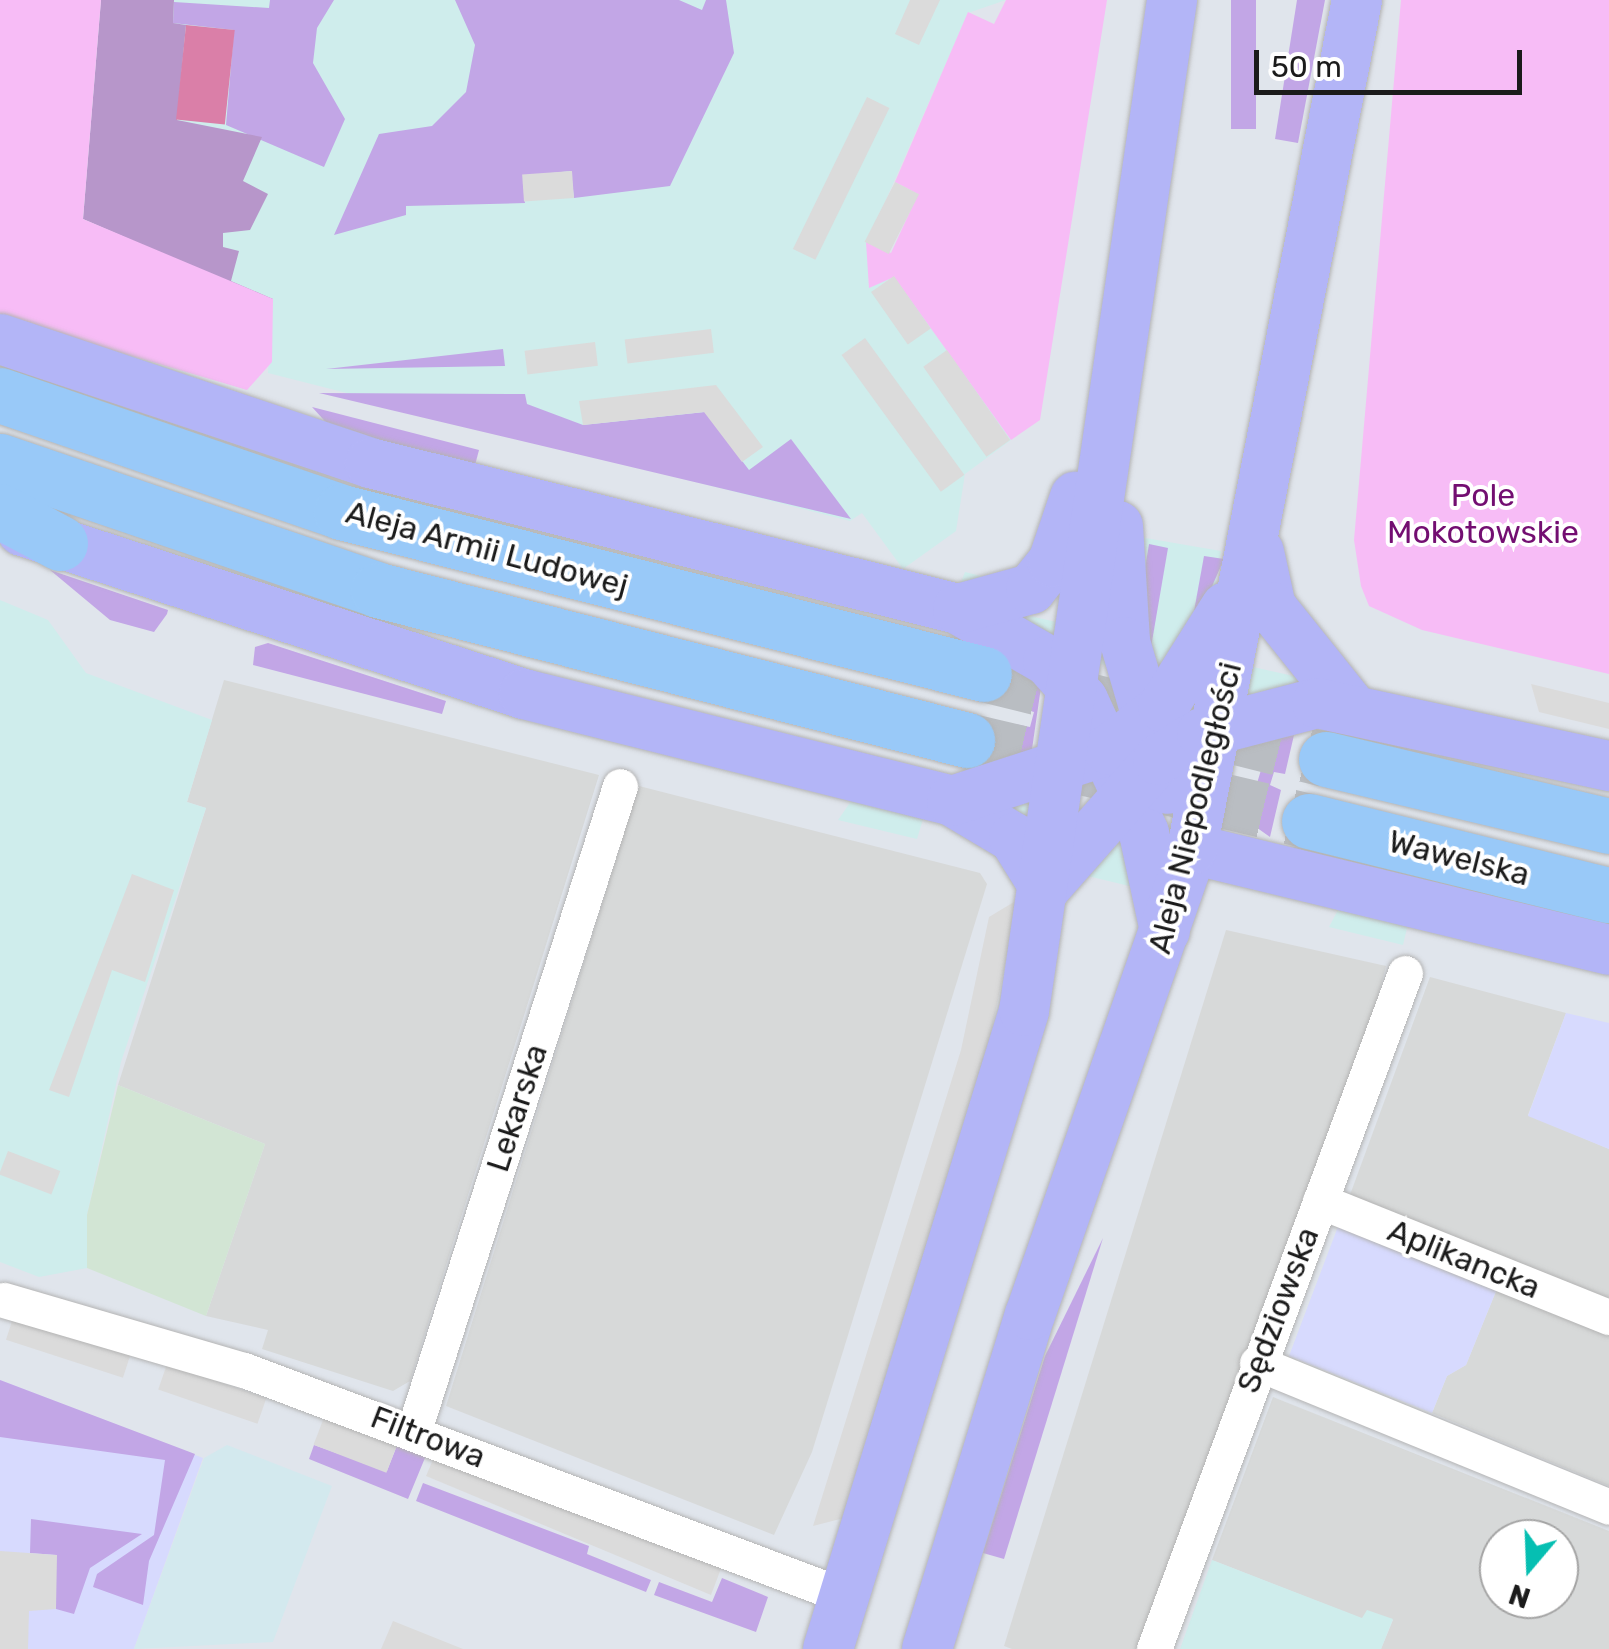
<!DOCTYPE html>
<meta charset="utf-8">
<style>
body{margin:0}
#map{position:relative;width:1609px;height:1649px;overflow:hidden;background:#e0e5ec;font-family:Rubik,sans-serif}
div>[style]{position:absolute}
.residential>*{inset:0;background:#d7d9d9}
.commercial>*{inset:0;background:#cfedec}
.industrial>*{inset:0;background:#d2e5d4}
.education>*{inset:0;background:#d7dafe}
.military>*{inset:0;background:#d3e9ee}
.grass>*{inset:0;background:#c2a6e6;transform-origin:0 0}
.forest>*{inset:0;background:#b796ca}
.park>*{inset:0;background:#f7bcf6}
.pitch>*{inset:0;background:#da7fa8;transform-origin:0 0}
.parking>*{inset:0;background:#dbdbdb;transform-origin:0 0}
.primary-tunnel>*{height:55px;margin-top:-27.5px;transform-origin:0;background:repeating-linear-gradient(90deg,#b9bdc2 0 55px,transparent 0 83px)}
.roads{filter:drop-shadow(0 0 2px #b4b4b4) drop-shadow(0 0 2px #b4b4b4)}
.minor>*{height:35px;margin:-17.5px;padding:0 17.5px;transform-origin:17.5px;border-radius:17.5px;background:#fff}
.secondary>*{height:50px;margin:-25px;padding:0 25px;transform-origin:25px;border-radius:25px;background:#b3b5f7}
.primary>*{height:55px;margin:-27.5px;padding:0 27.5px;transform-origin:27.5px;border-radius:27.5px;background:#99c9f8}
span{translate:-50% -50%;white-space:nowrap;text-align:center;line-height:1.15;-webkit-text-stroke:8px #fff;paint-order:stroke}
.park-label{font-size:32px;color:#730e71}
.street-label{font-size:32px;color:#1b1b1b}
.north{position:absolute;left:1479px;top:1519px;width:100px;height:100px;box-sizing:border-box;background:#fff;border:2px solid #a4a4a4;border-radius:50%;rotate:199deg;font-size:28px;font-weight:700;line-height:40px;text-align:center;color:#1b1b1b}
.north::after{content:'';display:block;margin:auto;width:35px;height:45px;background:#06bfb2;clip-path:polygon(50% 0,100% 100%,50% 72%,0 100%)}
.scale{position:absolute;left:1254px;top:50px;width:268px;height:45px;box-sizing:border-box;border:5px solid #1b1b1b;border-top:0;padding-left:12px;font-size:30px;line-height:35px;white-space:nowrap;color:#1b1b1b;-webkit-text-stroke:8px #fff;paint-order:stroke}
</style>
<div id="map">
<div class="residential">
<div style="clip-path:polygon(224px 680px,599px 775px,410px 1381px,393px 1391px,262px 1349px,268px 1330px,206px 1316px,265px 1144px,118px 1085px,206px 808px,187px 802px)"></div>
<div style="clip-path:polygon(639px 786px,980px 873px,987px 884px,812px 1452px,774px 1535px,446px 1406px)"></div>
<div style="clip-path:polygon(1226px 930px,1386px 966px,1373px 1015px,1136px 1649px,1012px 1649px,1004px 1646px)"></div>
<div style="clip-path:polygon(1430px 977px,1566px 1013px,1528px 1115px,1609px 1149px,1609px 1304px,1347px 1203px)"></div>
<div style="clip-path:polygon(1501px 1279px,1609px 1323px,1609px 1486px,1432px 1413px,1447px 1376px,1466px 1365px)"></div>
<div style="clip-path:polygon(evenodd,1273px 1397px,1609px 1531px,1609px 1649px,1381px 1649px,1393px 1620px,1363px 1619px,1212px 1560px,1273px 1397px,1499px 1539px,1559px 1539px,1559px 1599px,1499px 1599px,1499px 1539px)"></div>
</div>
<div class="commercial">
<div style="clip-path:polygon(101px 0,1006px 0,968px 13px,867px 243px,869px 288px,894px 276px,1011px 440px,965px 474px,956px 531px,903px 569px,862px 513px,850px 521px,268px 373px,273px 299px,83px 219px)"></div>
<div style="clip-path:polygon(1122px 534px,1221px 551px,1204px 656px,1453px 712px,1445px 743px,943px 628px,965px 572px,997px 580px,991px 607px,1104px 633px)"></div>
<div style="clip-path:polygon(0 600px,48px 620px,86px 673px,212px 720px,187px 802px,206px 808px,121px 1062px,87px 1215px,87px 1268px,39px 1277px,0 1262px)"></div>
<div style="clip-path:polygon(879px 761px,1416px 890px,1403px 945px,1329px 927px,1339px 908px,1153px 862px,1146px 890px,1075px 873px,1082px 846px,923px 819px,917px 839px,838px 820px)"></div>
<div style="clip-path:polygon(1212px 1560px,1362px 1618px,1367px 1610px,1393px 1619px,1381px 1649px,1180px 1649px)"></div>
</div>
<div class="industrial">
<div style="clip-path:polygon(118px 1085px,265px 1144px,206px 1316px,87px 1268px,87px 1215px)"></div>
</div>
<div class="education">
<div style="clip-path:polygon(1566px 1013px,1609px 1023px,1609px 1149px,1528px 1116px)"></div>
<div style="clip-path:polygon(1342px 1216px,1501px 1279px,1466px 1365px,1447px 1376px,1432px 1413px,1289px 1356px)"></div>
<div style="clip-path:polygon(0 1380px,203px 1458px,134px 1649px,0 1649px)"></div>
</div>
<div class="military">
<div style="clip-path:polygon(227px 1445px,332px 1486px,273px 1642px,134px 1649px,204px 1458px)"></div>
</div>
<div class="grass">
<div style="clip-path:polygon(270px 0,334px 0,317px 28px,313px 63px,345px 119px,324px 167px,226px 125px,234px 30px,173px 23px,174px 2px,269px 8px)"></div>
<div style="clip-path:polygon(455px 0,679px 0,702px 10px,706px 0,726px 0,734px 53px,670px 186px,574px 198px,571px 171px,523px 176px,525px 203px,406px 206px,406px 215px,334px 235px,379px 134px,432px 126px,466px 92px,475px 45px)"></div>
<div style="left:1231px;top:0;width:25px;height:129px"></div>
<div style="clip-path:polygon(1297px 0,1325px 0,1298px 143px,1275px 139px)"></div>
<div style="clip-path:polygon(503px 349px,505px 366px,326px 369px)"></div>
<div style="clip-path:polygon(319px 393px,525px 394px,527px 404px,583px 425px,705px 412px,749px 470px,791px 439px,851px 519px)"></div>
<div style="clip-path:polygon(312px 407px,479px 450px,474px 469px,332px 429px)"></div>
<div style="clip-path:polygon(1149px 544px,1168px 548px,1150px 653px,1145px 568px)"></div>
<div style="clip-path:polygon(1204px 556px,1224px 559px,1189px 639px)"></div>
<div style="clip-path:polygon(50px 570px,168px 610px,167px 614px,154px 632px,110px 620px)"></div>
<div style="clip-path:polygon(268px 643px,446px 701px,442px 714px,253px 665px,255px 647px)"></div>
<div style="clip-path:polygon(1022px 672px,1041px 687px,1031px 756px,1007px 761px,1015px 724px,1030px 727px,1034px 712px,1017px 707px)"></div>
<div style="clip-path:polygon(1294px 735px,1285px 774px,1274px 772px,1270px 785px,1281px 790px,1270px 837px,1246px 820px,1270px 740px)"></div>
<div style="clip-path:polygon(1103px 1238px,1004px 1559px,983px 1553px,1045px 1356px)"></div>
<div style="clip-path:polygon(0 1380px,195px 1454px,149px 1561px,143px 1605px,93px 1587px,97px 1574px,154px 1535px,165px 1460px,0 1437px)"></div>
<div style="clip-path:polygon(398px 1443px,427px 1453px,408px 1499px,309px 1459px,314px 1445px,387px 1471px)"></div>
<div style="clip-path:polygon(423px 1483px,589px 1546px,587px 1554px,651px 1580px,646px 1592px,416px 1501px)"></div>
<div style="clip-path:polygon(31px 1519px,142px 1534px,90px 1568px,74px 1614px,56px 1609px,56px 1555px,30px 1553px)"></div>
<div style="clip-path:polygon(722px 1578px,768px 1597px,756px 1632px,654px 1595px,659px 1582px,712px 1602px)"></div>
</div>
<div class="forest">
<div style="clip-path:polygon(101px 0,174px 0,173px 23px,186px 25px,177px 120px,262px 137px,243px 181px,268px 194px,250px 230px,223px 233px,223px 247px,239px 251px,231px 281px,273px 299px,271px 305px,126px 251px,129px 239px,83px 219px)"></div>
</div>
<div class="park">
<div style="clip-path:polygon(0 0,101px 0,83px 219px,273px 299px,272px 362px,247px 390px,0 317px)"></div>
<div style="clip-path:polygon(1006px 0,1107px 0,1040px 420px,1011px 440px,894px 277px,869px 288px,866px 242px,891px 253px,918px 194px,895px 182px,968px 12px,994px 24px)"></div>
<div style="clip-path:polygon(1401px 0,1609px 0,1609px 674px,1422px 630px,1369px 606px,1361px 586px,1354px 540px)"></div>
</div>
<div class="pitch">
<div style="left:186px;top:25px;width:49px;height:95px;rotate:6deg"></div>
</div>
<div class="parking">
<div style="clip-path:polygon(910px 0,940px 0,919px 45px,895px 34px)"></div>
<div style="left:867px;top:97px;width:25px;height:169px;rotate:26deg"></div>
<div style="left:572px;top:171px;width:27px;height:50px;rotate:86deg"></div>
<div style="left:895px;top:182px;width:27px;height:67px;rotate:27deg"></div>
<div style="left:894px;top:276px;width:64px;height:28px;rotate:55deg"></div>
<div style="left:711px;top:329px;width:24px;height:87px;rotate:83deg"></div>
<div style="left:865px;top:338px;width:169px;height:29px;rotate:54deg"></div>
<div style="left:595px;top:342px;width:24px;height:71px;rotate:83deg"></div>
<div style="left:947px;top:350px;width:110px;height:29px;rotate:55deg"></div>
<div style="clip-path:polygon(716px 385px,763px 447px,742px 462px,704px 412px,583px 425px,579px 401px)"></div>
<div style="clip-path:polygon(1531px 684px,1609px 703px,1609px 729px,1539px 712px)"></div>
<div style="clip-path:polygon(132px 874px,174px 890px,145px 982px,112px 970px,69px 1097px,49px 1090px)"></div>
<div style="clip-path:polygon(1019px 899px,983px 1071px,844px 1518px,813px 1526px,961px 1050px,989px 917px)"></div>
<div style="left:8px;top:1151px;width:56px;height:25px;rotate:21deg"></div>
<div style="left:14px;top:1315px;width:123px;height:26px;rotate:18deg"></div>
<div style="left:167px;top:1364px;width:105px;height:27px;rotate:19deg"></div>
<div style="left:325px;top:1415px;width:78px;height:32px;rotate:21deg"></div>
<div style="clip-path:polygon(435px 1455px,722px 1566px,711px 1595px,426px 1476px)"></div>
<div style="clip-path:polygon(0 1551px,57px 1555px,56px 1609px,29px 1611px,28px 1649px,0 1649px)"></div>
<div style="clip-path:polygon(393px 1621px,463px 1649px,381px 1649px)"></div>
</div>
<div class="primary-tunnel">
<div style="left:984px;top:674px;width:352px;rotate:14deg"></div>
<div style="left:967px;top:740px;width:351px;rotate:13.3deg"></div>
</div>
<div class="roads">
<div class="minor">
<div style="left:1320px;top:1201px;width:311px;rotate:21.9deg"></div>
<div style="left:4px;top:1300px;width:250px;rotate:16.3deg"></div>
<div style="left:244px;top:1370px;width:642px;rotate:20.61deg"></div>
<div style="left:1257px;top:1363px;width:380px;rotate:22.2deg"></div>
<div style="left:414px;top:1430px;width:676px;rotate:-72.26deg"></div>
<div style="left:1154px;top:1649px;width:721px;rotate:-69.63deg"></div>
</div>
<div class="secondary">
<div style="left:0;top:339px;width:390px;rotate:18.5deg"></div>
<div style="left:370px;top:463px;width:606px;rotate:13.94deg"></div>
<div style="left:958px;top:609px;width:104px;rotate:30deg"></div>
<div style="left:1048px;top:661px;width:52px;rotate:48.1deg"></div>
<div style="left:1083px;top:700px;width:146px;rotate:65.4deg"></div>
<div style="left:1144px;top:833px;width:100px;rotate:77.9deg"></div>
<div style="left:1118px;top:526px;width:116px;rotate:86.5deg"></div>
<div style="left:1125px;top:642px;width:153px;rotate:73.7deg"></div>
<div style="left:22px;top:531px;width:528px;rotate:17.99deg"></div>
<div style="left:524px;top:694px;width:441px;rotate:14deg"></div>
<div style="left:952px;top:801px;width:72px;rotate:30.8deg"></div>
<div style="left:1014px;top:838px;width:59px;rotate:58.2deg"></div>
<div style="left:1259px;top:552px;width:56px;rotate:77.7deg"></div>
<div style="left:1271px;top:607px;width:123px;rotate:51.3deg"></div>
<div style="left:958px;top:609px;width:76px;rotate:-15.3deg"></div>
<div style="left:1031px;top:589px;width:35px;rotate:-51deg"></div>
<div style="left:1053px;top:562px;width:69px;rotate:-71.3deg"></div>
<div style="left:952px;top:801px;width:165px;rotate:-18deg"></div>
<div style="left:1109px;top:750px;width:69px;rotate:-38.5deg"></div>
<div style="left:1163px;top:707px;width:118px;rotate:-57.8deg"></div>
<div style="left:1192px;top:849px;width:429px;rotate:13.6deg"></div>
<div style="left:1045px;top:888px;width:171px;rotate:-48.6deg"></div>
<div style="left:1158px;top:760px;width:52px;rotate:-31.5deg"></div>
<div style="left:1202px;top:733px;width:119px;rotate:-14.6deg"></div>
<div style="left:1317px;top:703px;width:299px;rotate:12.2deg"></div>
<div style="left:828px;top:1649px;width:667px;rotate:-72.92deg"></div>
<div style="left:1024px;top:1011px;width:1022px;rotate:-81.67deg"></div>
<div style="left:927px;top:1649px;width:350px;rotate:-72.9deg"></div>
<div style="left:1030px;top:1315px;width:493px;rotate:-70.8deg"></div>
<div style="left:1192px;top:849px;width:865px;rotate:-79deg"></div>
</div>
<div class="primary">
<div style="left:0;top:395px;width:361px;rotate:18.9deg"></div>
<div style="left:341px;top:512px;width:663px;rotate:14.14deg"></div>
<div style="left:0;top:461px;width:399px;rotate:18.8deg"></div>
<div style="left:378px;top:590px;width:608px;rotate:14.29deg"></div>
<div style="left:0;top:511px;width:68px;rotate:28.1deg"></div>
<div style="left:1326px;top:759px;width:291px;rotate:13.3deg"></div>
<div style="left:1309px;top:821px;width:309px;rotate:13.9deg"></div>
</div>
</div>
<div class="park-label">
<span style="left:1483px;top:514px">Pole<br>Mokotowskie</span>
</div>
<div class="street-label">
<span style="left:487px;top:549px;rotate:15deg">Aleja Armii Ludowej</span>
<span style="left:1195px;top:808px;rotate:-76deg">Aleja Niepodległości</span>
<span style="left:1459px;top:858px;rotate:14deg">Wawelska</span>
<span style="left:517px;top:1108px;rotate:-72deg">Lekarska</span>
<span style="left:1464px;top:1259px;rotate:22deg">Aplikancka</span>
<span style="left:1278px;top:1310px;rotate:-69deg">Sędziowska</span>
<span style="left:428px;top:1437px;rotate:21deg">Filtrowa</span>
</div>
<div class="north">N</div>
<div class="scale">50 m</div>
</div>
